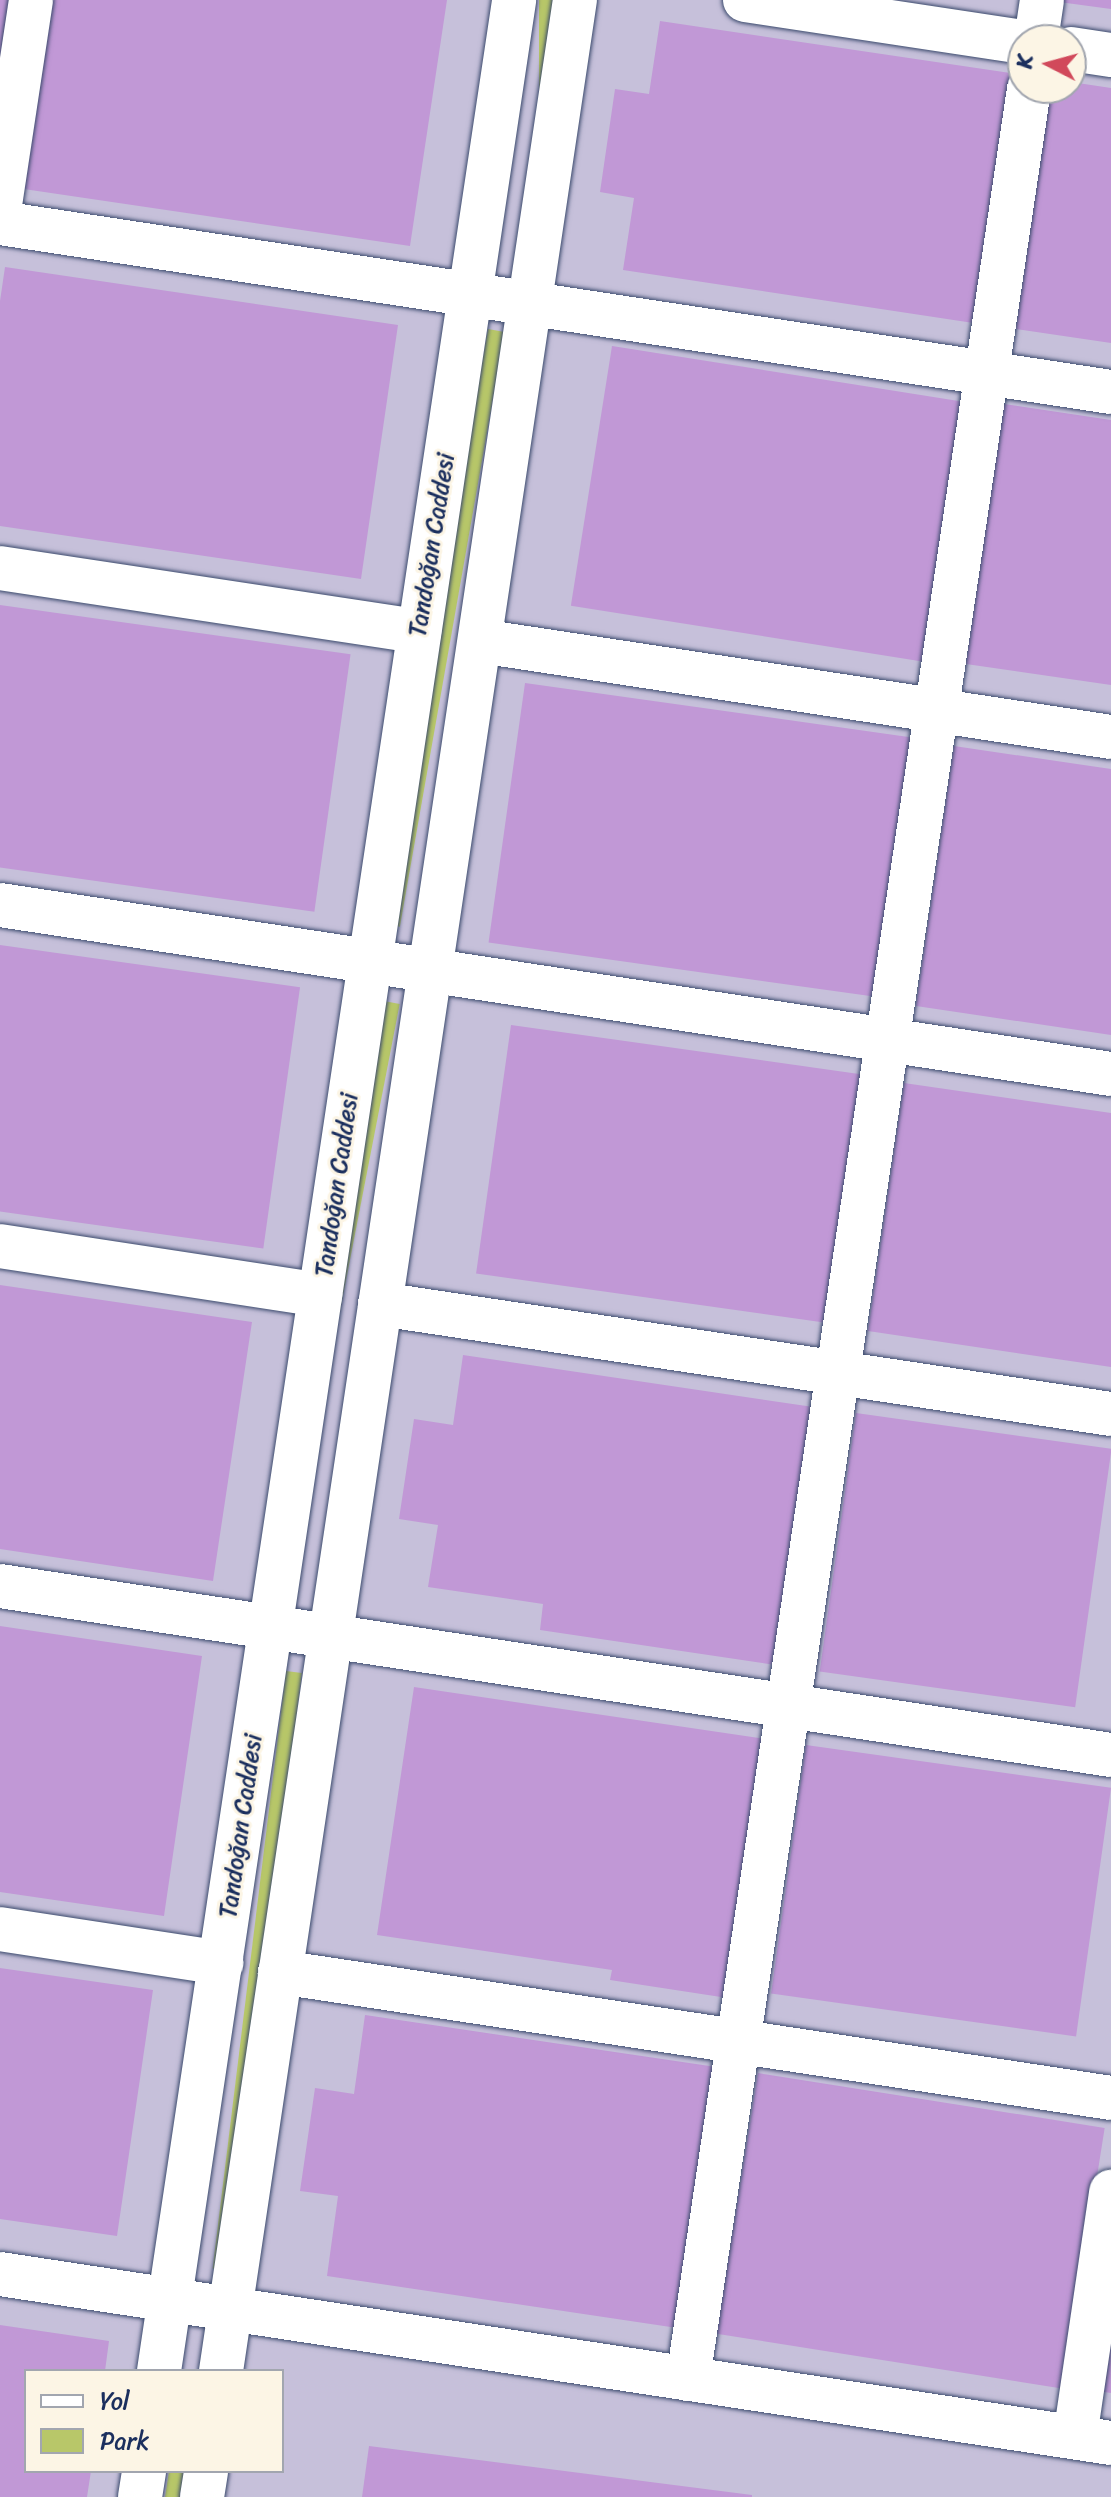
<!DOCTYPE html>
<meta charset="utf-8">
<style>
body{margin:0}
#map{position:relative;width:1111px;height:2497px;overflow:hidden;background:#f1e2c3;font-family:Sriracha,sans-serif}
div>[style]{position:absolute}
.industrial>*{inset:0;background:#c6c0da}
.green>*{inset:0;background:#b8c769;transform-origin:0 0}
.building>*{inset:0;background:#c198d6;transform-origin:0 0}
.roads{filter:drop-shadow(0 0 2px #3b4a6d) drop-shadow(0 0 2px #3b4a6d)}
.minor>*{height:44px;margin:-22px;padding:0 22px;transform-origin:22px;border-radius:22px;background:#fff}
span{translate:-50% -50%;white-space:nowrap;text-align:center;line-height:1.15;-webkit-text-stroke:6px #fcf5e5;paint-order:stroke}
.street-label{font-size:24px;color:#1b2f5e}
.legend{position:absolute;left:24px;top:2369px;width:260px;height:104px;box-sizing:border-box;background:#fcf5e5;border:2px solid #a2a6af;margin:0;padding:10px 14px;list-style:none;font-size:24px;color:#1b2f5e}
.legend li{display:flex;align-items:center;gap:16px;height:40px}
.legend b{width:40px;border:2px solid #a2a6af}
.north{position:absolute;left:1007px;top:24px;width:80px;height:80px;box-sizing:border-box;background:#fcf5e5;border:2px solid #a2a6af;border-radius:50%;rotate:276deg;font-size:22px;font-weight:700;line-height:32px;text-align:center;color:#1b2f5e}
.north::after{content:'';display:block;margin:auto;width:28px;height:36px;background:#d1495b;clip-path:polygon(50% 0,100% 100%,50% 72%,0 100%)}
</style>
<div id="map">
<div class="industrial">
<div style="clip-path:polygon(evenodd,0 0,1111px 0,1111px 2497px,0 2497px,0 0,1023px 40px,1071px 40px,1071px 88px,1023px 88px,1023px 40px,0 0,26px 2371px,282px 2371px,282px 2471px,26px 2471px,26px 2371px)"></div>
</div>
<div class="green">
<div style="left:539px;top:0;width:15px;height:259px"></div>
<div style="left:488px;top:329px;width:17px;height:604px;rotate:10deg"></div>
<div style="left:384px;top:1001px;width:16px;height:601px;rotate:11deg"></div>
<div style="left:286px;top:1671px;width:16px;height:602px;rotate:7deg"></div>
<div style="clip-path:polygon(169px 2471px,184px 2471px,180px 2497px,165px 2497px)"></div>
</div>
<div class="building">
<div style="clip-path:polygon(0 0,16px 0,0 99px)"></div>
<div style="clip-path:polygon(45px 0,447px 0,410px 246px,17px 188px)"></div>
<div style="clip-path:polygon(1059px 0,1111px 0,1111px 9px,1059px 2px)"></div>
<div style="clip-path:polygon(660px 21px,1017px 74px,980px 324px,623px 270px,634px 198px,600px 192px,615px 89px,649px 94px)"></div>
<div style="clip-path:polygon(1071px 82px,1111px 88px,1111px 343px,1016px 329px,1051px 88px,1071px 88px)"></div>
<div style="clip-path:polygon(5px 267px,398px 325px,361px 579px,0 526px,0 301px)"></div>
<div style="left:612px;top:346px;width:362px;height:263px;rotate:9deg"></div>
<div style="clip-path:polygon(1004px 404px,1111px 420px,1111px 685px,966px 664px)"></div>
<div style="left:0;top:605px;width:354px;height:260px;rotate:8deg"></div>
<div style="left:525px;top:683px;width:398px;height:262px;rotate:8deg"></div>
<div style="clip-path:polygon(954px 746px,1111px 769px,1111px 1035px,916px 1006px)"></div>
<div style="left:0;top:945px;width:303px;height:264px;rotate:8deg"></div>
<div style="left:511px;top:1025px;width:362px;height:251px;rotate:8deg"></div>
<div style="clip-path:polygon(904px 1083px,1111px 1113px,1111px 1367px,868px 1331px)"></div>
<div style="clip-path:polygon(0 1285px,252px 1322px,213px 1581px,0 1549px)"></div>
<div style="clip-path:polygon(463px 1355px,820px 1408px,782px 1666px,540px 1630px,543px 1604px,428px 1587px,438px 1525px,399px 1519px,414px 1419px,453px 1425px)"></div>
<div style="left:856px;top:1413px;width:258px;height:261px;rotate:8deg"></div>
<div style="clip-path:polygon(0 1626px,202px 1656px,164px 1916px,0 1892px)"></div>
<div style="clip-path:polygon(414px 1687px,772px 1740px,734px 1999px,610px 1980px,612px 1970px,377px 1935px)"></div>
<div style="left:806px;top:1745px;width:308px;height:251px;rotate:8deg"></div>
<div style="clip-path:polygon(0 1968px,153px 1990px,117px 2236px,0 2219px)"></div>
<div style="clip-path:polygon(365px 2015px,723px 2068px,684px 2329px,327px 2276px,338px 2196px,300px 2191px,315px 2088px,354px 2094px)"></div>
<div style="left:758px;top:2073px;width:351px;height:264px;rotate:9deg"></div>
<div style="clip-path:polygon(1111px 2317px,1111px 2393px,1098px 2391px)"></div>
<div style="clip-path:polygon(0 2325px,109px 2341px,105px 2371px,26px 2371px,26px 2471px,91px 2471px,87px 2497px,0 2497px)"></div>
<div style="clip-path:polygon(369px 2446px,752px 2495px,752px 2497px,362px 2497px)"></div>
</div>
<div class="roads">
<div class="minor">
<div style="left:745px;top:0;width:281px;rotate:8.6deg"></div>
<div style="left:1036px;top:40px;width:40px;rotate:-81.5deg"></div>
<div style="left:1071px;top:49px;width:40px;rotate:8.5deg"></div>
<div style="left:0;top:205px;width:207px;rotate:-81.4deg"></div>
<div style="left:0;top:223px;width:1124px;rotate:8.65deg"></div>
<div style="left:0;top:568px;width:424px;rotate:8.6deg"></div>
<div style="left:480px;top:641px;width:638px;rotate:8.65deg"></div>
<div style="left:0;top:905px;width:1124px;rotate:8.65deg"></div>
<div style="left:0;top:1246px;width:324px;rotate:8.7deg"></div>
<div style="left:380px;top:1304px;width:739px;rotate:8.56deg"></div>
<div style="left:0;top:1586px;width:1124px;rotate:8.65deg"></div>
<div style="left:0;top:1929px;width:224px;rotate:8.7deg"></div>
<div style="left:280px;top:1972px;width:840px;rotate:8.62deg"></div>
<div style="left:0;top:2274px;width:1124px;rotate:8.65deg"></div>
<div style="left:159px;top:2371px;width:2397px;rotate:-81.48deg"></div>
<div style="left:221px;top:2371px;width:2397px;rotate:-81.51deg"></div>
<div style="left:688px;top:2379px;width:2316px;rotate:-81.53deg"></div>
<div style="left:1075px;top:2437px;width:248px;rotate:-81.6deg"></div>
<div style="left:140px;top:2497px;width:26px;rotate:-81deg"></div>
<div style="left:202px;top:2497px;width:26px;rotate:-81deg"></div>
</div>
</div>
<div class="street-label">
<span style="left:432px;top:545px;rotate:-81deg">Tandoğan Caddesi</span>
<span style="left:337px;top:1185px;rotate:-82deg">Tandoğan Caddesi</span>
<span style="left:241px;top:1826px;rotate:-82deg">Tandoğan Caddesi</span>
</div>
<ul class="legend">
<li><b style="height:10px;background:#fff"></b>Yol</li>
<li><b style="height:22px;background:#b8c769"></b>Park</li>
</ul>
<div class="north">K</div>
</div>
